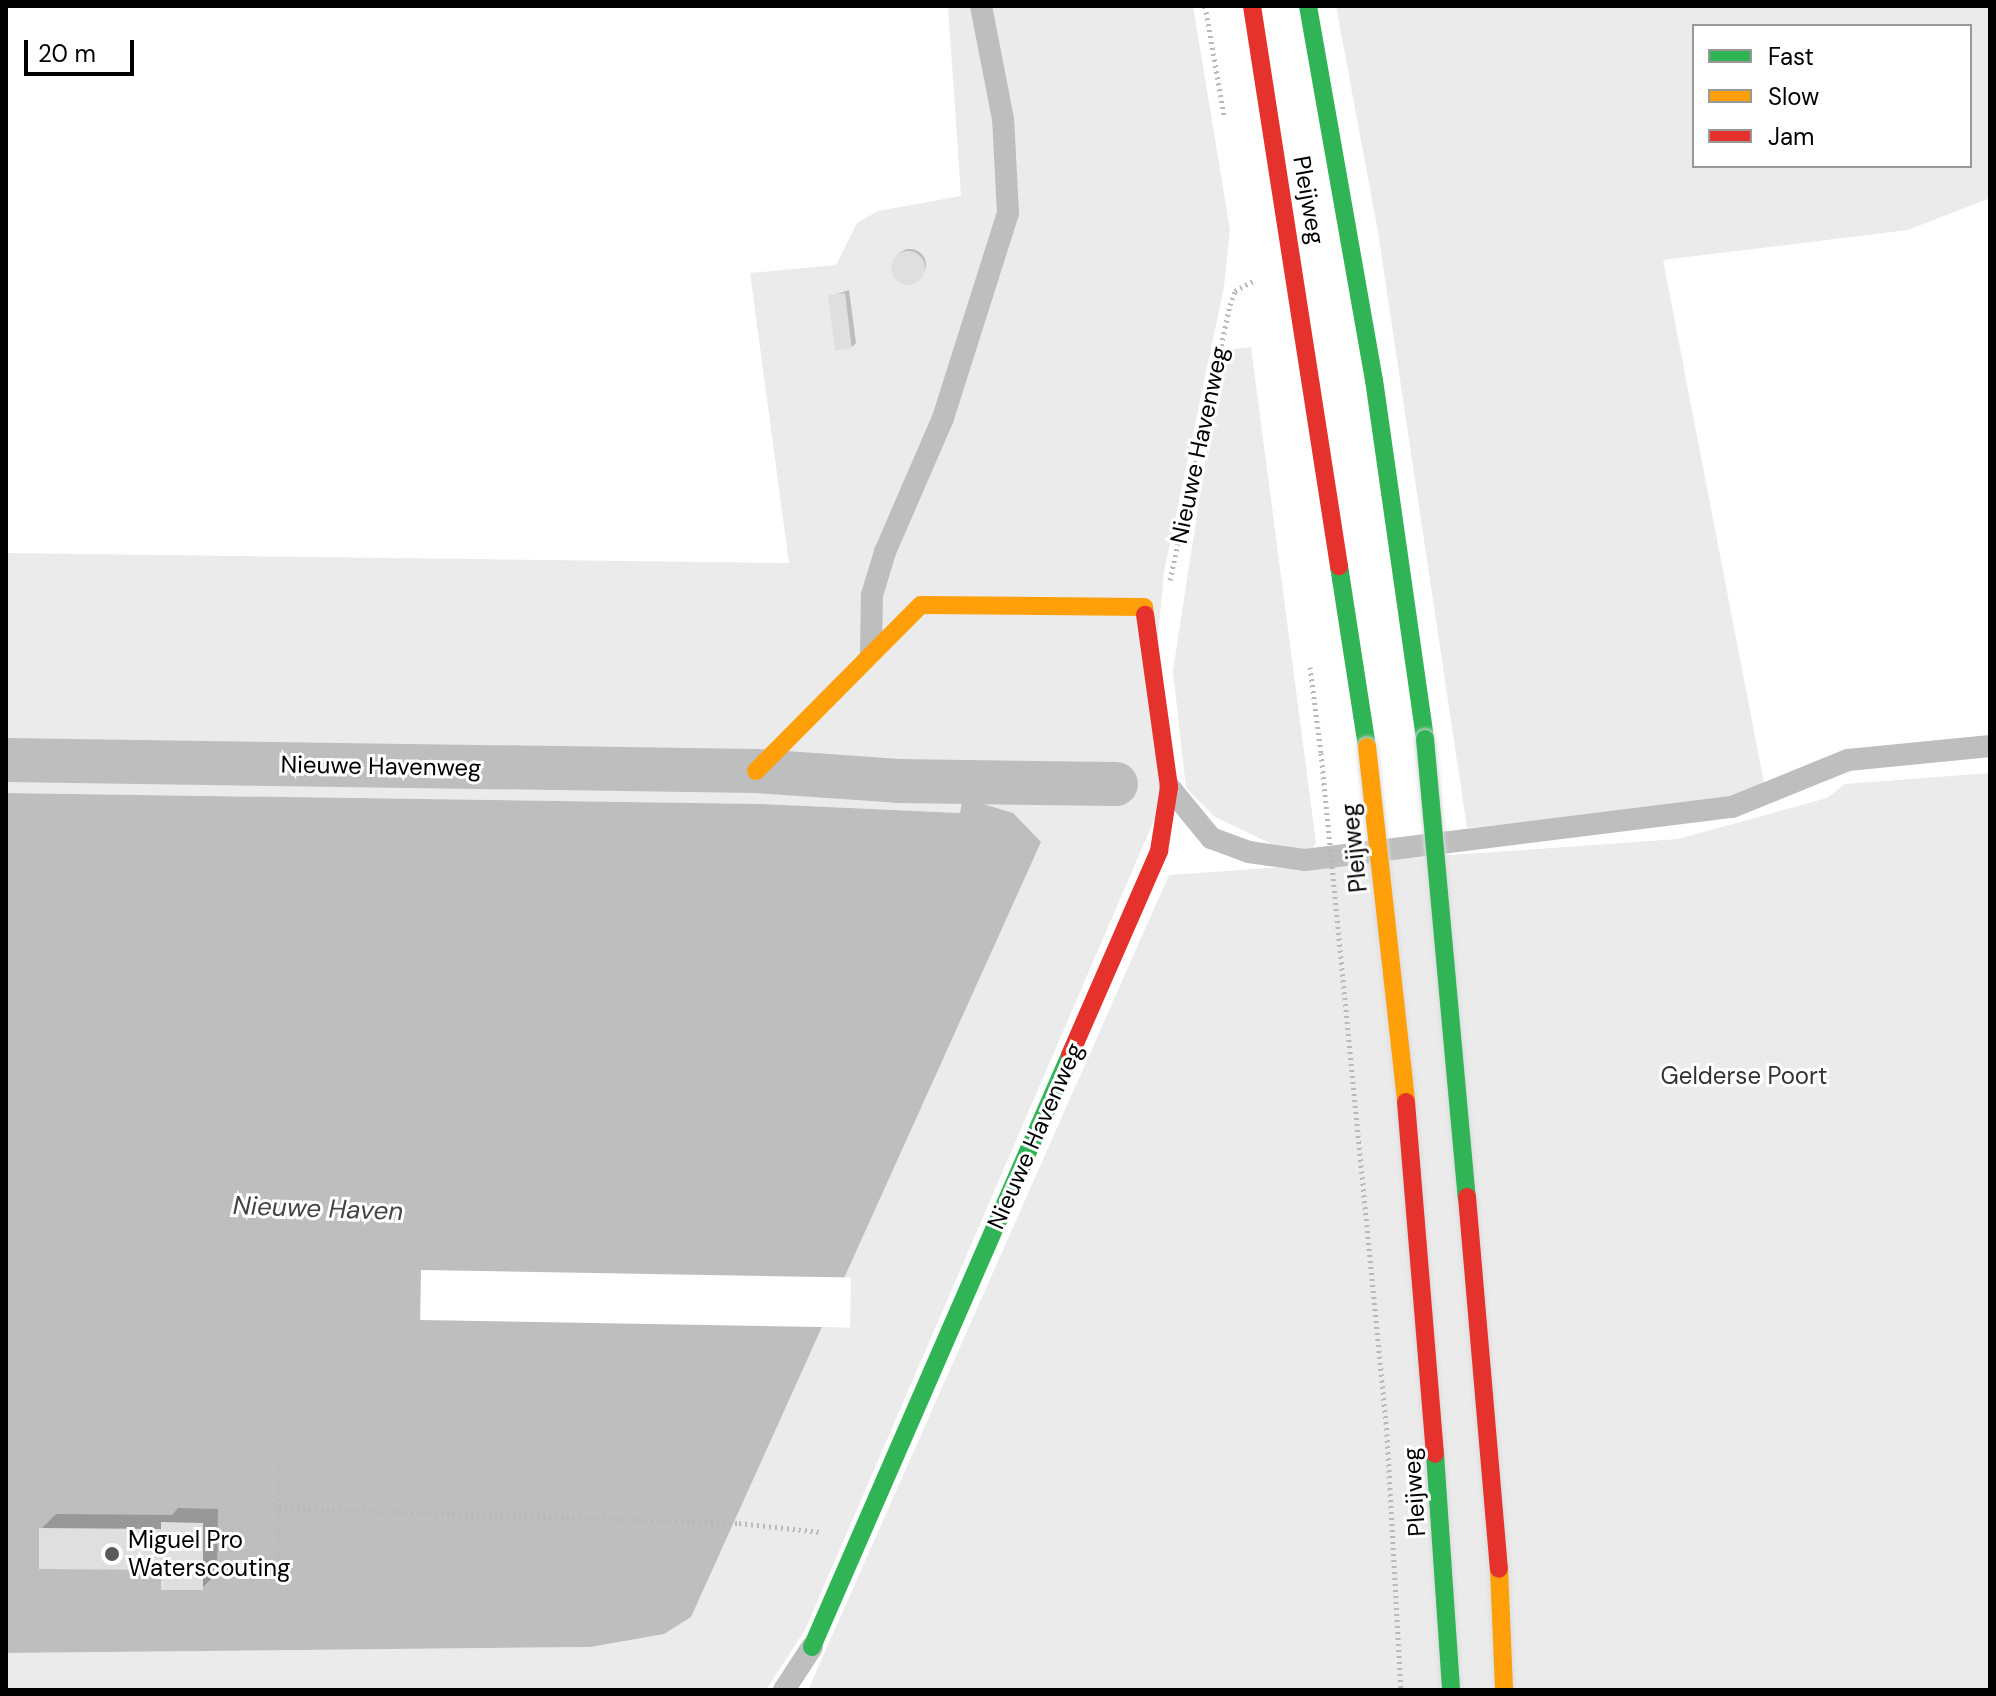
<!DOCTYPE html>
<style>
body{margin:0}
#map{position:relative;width:1996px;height:1696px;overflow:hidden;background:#fff;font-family:"DM Sans",sans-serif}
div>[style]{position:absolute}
.green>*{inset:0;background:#ebebeb}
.water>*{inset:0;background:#bebebe}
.pier>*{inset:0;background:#fff;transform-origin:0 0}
.shadow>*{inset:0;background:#0003}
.round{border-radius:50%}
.building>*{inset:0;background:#dfdfdf;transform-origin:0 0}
.path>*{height:5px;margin-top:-2.5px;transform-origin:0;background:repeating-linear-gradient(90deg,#b9b9b9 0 2px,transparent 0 6px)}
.lane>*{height:22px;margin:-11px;padding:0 11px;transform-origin:11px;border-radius:11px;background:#bebebe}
.street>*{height:44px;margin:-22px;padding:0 22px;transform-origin:22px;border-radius:22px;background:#bebebe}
.fast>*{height:18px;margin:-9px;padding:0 9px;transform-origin:9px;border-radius:9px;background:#30b455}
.slow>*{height:18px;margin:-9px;padding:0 9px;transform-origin:9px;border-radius:9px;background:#ff9f0a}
.jam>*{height:18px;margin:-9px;padding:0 9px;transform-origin:9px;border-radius:9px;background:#e5322d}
.path-bridge>*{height:5px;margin-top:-2.5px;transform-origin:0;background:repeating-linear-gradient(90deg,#b9b9b9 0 2px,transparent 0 6px)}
.bridges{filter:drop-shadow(0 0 2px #dbdbdb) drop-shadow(0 0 2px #dbdbdb)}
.fast-bridge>*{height:18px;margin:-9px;padding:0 9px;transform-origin:9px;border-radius:9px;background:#30b455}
.slow-bridge>*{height:18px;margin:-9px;padding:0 9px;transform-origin:9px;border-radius:9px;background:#ff9f0a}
.jam-bridge>*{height:18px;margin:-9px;padding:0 9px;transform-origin:9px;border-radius:9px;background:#e5322d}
.dots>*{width:22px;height:22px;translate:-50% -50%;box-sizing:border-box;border:4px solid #fff;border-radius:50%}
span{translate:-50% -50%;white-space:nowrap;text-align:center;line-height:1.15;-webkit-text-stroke:6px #fff;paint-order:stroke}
.street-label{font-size:24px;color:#000}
.park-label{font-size:24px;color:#323232}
.poi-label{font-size:24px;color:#000}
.left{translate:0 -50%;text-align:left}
.water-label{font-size:26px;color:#434343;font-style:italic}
.frame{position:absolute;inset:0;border:8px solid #000;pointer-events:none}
.legend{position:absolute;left:1692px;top:24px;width:280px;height:144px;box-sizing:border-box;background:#fff;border:2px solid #999;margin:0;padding:10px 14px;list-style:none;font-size:24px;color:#000}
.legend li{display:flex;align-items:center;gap:16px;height:40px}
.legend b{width:40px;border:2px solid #999}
.scale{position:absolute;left:24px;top:40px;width:110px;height:36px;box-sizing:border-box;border:4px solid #000;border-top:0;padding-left:10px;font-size:24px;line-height:28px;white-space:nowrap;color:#000;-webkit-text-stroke:6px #fff;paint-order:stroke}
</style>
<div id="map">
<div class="green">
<div style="clip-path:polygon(948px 6px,1193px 6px,1230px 230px,1224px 287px,1164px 572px,1153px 689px,1165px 795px,805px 1630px,766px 1690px,6px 1690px,6px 1653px,590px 1647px,1040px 842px,963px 799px,961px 813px,762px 804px,6px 793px,6px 553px,789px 563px,750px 273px,836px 265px,857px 223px,878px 211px,961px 196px)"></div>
<div style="clip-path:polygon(evenodd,1336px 6px,1990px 6px,1990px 198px,1908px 230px,1663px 260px,1765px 788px,1687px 806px,1467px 828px,1378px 232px,1336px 6px,1694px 26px,1970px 26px,1970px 166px,1694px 166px,1694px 26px)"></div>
<div style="clip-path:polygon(1251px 347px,1316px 843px,1310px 852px,1295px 855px,1215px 817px,1186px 788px,1173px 671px,1214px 403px,1232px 349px)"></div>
<div style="clip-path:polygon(1990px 773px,1990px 1690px,808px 1690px,1169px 875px,1678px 839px,1827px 798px,1845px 784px)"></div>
</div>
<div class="water">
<div style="clip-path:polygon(6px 793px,762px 804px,960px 813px,963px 798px,1013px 813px,1041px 842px,691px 1617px,664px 1634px,590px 1647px,6px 1653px)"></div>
</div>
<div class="pier">
<div style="left:421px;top:1270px;width:430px;height:50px;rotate:1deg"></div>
</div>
<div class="shadow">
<div class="round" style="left:894px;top:249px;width:32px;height:32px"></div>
<div style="clip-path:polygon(849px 290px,856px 343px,852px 347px,830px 296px)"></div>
<div style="clip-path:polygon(178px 1508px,218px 1509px,217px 1573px,202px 1588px,163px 1568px,41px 1529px,56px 1514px,172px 1515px)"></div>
</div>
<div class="building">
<div class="round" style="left:891px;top:251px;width:34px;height:34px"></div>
<div style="left:845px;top:293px;width:56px;height:17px;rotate:83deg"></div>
<div style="clip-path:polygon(161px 1522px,203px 1523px,203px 1590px,161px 1590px,161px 1570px,39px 1569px,39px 1528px,161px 1529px)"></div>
</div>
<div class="path">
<div style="left:1205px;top:6px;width:111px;rotate:80.1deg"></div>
<div style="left:1170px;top:580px;width:281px;rotate:-77.7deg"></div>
<div style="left:1230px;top:305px;width:15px;rotate:-70deg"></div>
<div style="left:1235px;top:291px;width:21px;rotate:-29deg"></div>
<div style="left:1310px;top:667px;width:87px;rotate:82.7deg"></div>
<div style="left:279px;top:1508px;width:460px;rotate:1.9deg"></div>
<div style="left:739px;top:1523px;width:82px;rotate:6.3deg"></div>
<div style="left:278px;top:1566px;width:107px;rotate:-89.5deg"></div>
</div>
<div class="lane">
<div style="left:871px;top:651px;width:56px;rotate:-89deg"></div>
<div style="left:872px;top:595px;width:45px;rotate:-73.2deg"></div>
<div style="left:885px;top:552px;width:146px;rotate:-66.6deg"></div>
<div style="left:943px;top:418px;width:215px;rotate:-72.4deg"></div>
<div style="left:1008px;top:213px;width:94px;rotate:-93deg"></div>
<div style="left:1003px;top:119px;width:115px;rotate:-101deg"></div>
<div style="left:1170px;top:788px;width:65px;rotate:50.6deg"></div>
<div style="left:1211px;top:838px;width:40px;rotate:20.2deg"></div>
<div style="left:1249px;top:852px;width:57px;rotate:8.1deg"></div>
<div style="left:1305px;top:860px;width:430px;rotate:-7.1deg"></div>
<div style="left:1732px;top:807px;width:125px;rotate:-22.1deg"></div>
<div style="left:1848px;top:760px;width:143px;rotate:-5.6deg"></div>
<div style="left:784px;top:1690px;width:51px;rotate:-56.9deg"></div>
</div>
<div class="street">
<div style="left:6px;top:760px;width:750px;rotate:0.84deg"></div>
<div style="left:756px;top:771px;width:142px;rotate:4deg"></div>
<div style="left:898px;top:781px;width:218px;rotate:0.8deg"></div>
</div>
<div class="fast">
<div style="left:1308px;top:6px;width:380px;rotate:80deg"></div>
<div style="left:1374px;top:380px;width:363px;rotate:81.9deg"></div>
<div style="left:1339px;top:566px;width:183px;rotate:81.2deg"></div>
<div style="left:812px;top:1647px;width:646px;rotate:-66.45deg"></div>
</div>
<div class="slow">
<div style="left:756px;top:771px;width:234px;rotate:-45.2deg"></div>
<div style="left:921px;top:605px;width:223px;rotate:0.5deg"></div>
<div style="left:1144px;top:607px;width:8px;rotate:83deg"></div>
</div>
<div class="jam">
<div style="left:1252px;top:6px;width:567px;rotate:81.17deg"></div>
<div style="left:1070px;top:1055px;width:223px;rotate:-66.4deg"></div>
<div style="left:1159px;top:851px;width:65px;rotate:-81.1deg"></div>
<div style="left:1169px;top:787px;width:174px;rotate:-97.9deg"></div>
</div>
<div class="path-bridge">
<div style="left:1321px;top:753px;width:684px;rotate:84.46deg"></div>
<div style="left:1387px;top:1434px;width:256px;rotate:86.9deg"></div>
</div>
<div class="bridges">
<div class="fast-bridge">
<div style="left:1425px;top:739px;width:460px;rotate:84.8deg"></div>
<div style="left:1435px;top:1454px;width:237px;rotate:86.1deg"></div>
</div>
<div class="slow-bridge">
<div style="left:1367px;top:747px;width:357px;rotate:83.7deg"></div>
<div style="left:1499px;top:1569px;width:121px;rotate:87.6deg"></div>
</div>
<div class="jam-bridge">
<div style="left:1406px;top:1102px;width:353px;rotate:85.3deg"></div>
<div style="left:1467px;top:1197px;width:373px;rotate:85.1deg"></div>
</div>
</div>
<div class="dots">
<div style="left:112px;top:1554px;background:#595959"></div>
</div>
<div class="street-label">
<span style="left:1309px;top:200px;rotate:80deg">Pleijweg</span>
<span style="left:1199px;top:445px;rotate:-78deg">Nieuwe Havenweg</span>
<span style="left:381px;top:766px;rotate:1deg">Nieuwe Havenweg</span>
<span style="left:1354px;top:848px;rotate:-96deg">Pleijweg</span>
<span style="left:1035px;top:1136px;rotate:-66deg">Nieuwe Havenweg</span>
<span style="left:1414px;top:1492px;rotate:-94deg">Pleijweg</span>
</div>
<div class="park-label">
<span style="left:1744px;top:1076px">Gelderse Poort</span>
</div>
<div class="poi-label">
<span class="left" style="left:128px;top:1554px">Miguel Pro<br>Waterscouting</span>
</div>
<div class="water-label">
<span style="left:318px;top:1209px;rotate:2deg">Nieuwe Haven</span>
</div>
<div class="frame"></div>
<ul class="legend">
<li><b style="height:10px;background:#30b455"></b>Fast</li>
<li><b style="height:10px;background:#ff9f0a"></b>Slow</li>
<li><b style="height:10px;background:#e5322d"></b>Jam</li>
</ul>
<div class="scale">20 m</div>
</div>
